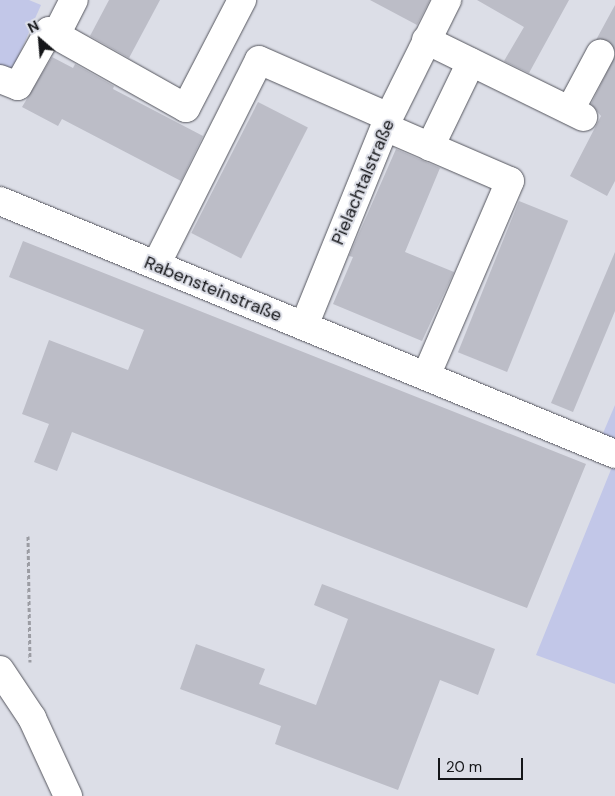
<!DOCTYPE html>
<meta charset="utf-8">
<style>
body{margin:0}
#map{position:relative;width:615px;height:796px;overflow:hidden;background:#dcdee7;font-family:"DM Sans",sans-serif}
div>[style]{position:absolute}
.green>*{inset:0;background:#c2c7e8}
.building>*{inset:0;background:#bcbdc7;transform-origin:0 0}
.path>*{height:3px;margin-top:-1.5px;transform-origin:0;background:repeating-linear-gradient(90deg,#9b9ca3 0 4px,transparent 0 6.5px)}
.roads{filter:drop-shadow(0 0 1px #55565e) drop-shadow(0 0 1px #55565e)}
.minor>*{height:28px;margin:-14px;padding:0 14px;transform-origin:14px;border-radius:14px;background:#fff}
span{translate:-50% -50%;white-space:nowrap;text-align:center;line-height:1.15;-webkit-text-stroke:4px #dcdee7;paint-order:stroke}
.street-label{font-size:18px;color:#151619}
.north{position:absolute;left:15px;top:15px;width:50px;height:50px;-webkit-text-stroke:4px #dcdee7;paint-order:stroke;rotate:333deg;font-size:14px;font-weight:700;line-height:20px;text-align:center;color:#151619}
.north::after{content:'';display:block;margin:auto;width:18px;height:22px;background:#151619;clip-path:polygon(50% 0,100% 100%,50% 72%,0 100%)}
.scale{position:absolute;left:438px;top:758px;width:85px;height:22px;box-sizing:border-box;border:2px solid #151619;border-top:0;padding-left:6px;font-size:15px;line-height:18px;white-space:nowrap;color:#151619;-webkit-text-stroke:4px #dcdee7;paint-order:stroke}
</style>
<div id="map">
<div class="green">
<div style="clip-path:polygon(0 0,29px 0,41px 5px,11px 73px,0 68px)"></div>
<div style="clip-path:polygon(615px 405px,615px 684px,536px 655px,612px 467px,592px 459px)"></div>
</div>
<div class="building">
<div style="clip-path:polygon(109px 0,160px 0,129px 58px,90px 36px)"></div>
<div style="clip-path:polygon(370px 0,430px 0,417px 25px)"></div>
<div style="clip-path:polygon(477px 0,569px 0,529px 73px,504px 61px,524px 27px)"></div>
<div style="clip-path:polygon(615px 5px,615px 51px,608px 41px,596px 40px)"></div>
<div style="clip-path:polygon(615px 56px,615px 181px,607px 196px,570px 176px,601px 116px,591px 104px)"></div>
<div style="clip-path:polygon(52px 57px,73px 68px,75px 64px,114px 86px,113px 89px,203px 136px,181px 181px,62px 119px,58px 126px,22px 107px)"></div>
<div style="left:258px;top:102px;width:56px;height:147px;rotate:27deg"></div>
<div style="clip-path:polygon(396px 149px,440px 168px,405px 252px,454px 272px,422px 341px,333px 304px,353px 257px,349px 256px)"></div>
<div style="left:519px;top:201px;width:53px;height:163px;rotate:22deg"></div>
<div style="clip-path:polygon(23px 241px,586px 464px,527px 608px,72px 432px,57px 471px,34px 462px,49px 424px,22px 414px,49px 340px,128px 370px,144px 330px,9px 277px)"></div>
<div style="clip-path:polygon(615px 252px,615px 311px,573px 412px,551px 403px)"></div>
<div style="clip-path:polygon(322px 584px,495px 649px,478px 695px,440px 680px,398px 790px,275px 744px,281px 726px,180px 689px,196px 644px,265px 669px,259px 684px,316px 705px,348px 619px,314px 605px)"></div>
</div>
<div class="path">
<div style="left:28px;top:536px;width:126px;rotate:89.1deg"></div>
</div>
<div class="roads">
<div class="minor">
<div style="left:56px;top:35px;width:149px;rotate:29.3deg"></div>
<div style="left:186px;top:108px;width:122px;rotate:-62.6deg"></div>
<div style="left:426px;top:40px;width:175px;rotate:26.1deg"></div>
<div style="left:0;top:79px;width:19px;rotate:21deg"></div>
<div style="left:18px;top:86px;width:63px;rotate:-60.6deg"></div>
<div style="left:49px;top:31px;width:8px;rotate:30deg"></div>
<div style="left:56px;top:35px;width:39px;rotate:-63deg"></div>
<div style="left:570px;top:110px;width:64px;rotate:-61.8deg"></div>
<div style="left:385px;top:127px;width:136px;rotate:23.4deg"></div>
<div style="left:510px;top:181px;width:212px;rotate:113.3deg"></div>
<div style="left:430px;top:147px;width:94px;rotate:-64.2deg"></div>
<div style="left:0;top:201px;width:665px;rotate:22.36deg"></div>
<div style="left:156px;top:265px;width:229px;rotate:-63.3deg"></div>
<div style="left:259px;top:60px;width:142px;rotate:23.7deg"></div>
<div style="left:304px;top:326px;width:226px;rotate:-67.9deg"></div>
<div style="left:389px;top:117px;width:131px;rotate:-63.6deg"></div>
<div style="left:0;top:670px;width:58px;rotate:56.3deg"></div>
<div style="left:32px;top:718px;width:86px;rotate:65.2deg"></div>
</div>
</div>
<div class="street-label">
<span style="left:363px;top:182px;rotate:-67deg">Pielachtalstraße</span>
<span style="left:213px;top:289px;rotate:22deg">Rabensteinstraße</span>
</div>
<div class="north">N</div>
<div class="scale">20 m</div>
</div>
